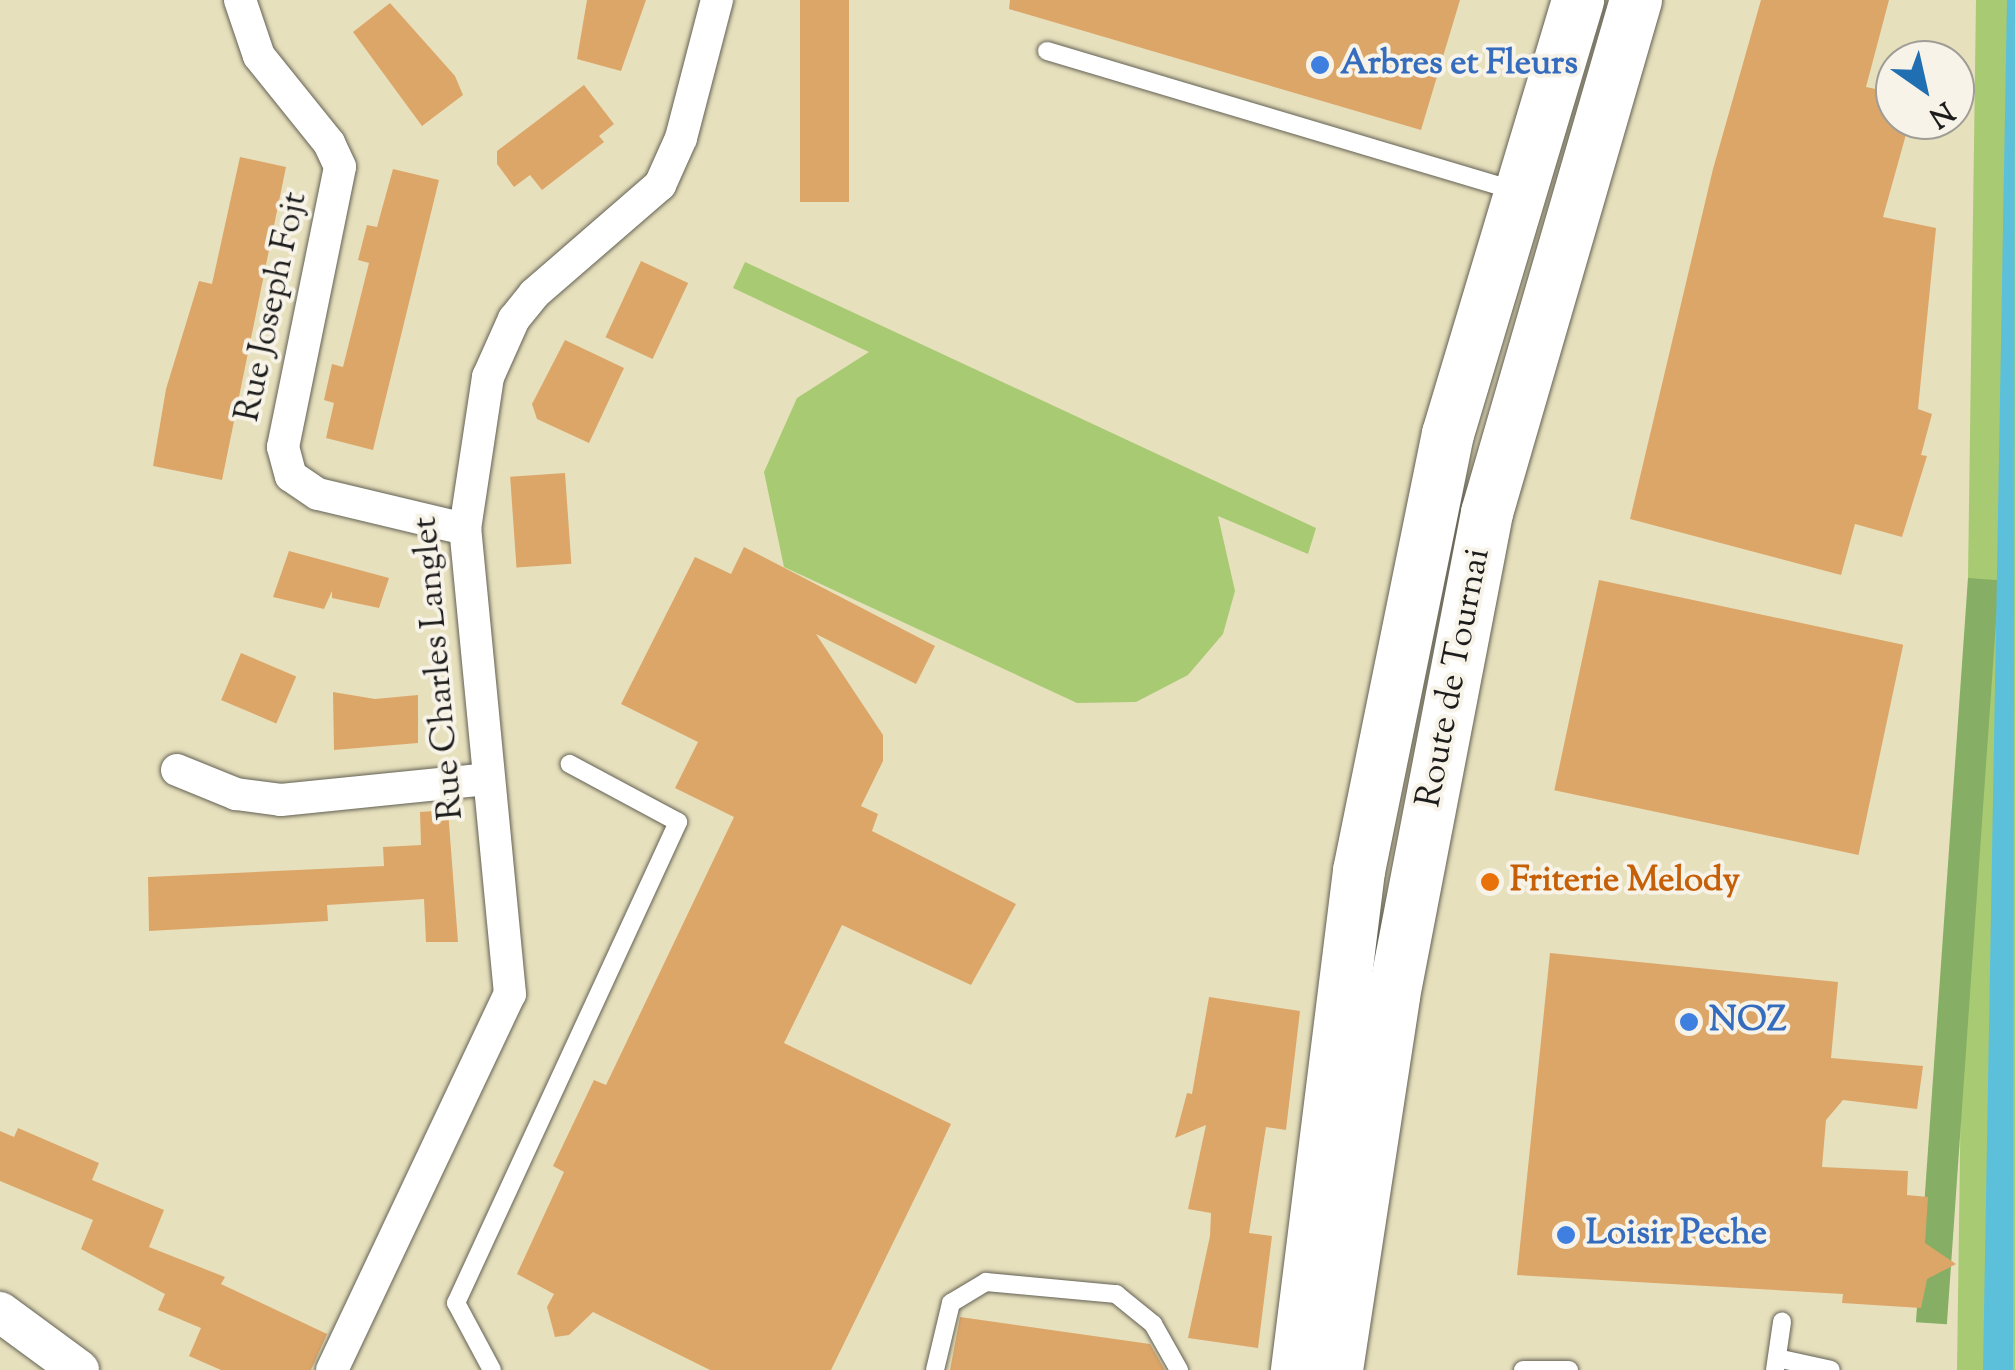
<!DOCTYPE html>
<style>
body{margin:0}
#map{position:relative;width:2015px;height:1370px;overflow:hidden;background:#e7e0bd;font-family:"Sorts Mill Goudy",serif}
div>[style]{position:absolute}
.green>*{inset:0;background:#a8ca73}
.forest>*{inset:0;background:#86ae65;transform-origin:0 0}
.water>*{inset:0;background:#5cc0da}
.building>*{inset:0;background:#dca669;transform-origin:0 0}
.roads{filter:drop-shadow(0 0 2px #636154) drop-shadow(0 0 2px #636154)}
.service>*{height:18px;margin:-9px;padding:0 9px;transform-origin:9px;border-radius:9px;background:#fff}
.minor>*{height:32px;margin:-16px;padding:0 16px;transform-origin:16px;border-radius:16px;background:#fff}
.tertiary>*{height:40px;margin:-20px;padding:0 20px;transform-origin:20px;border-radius:20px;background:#fff}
.primary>*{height:52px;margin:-26px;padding:0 26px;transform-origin:26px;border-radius:26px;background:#fff}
.dots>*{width:28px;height:28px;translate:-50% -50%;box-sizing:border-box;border:5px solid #f7f3e8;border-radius:50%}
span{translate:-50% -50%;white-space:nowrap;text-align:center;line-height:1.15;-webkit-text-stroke:8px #f7f3e8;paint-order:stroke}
.shop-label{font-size:35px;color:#366cbe;font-weight:700}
.left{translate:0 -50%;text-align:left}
.street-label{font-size:35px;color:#1c1c1c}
.food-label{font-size:35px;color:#c56008;font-weight:700}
.north{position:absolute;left:1875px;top:40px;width:100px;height:100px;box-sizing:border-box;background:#f7f3e8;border:2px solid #9f9d96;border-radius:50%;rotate:146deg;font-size:28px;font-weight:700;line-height:40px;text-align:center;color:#1c1c1c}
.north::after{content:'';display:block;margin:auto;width:35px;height:45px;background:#1f6fb2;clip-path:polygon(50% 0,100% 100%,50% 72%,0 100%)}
</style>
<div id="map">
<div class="green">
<div style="clip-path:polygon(1976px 0,2015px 0,2015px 1370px,1957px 1370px)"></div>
<div style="clip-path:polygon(745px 262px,1316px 528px,1308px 554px,1218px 516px,1235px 591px,1223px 634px,1188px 675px,1136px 702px,1077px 703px,784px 567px,764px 472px,797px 398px,869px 352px,733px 288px)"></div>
</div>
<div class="forest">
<div style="left:1968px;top:578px;width:31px;height:746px;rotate:4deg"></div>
</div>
<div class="water">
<div style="clip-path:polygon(2007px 0,2015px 0,2013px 1370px,1983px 1370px)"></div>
</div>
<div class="building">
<div style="clip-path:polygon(587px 0,646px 0,621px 71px,577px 59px)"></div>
<div style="left:800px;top:0;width:49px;height:202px"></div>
<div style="clip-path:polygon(1010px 0,1460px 0,1421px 130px,1009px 9px)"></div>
<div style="clip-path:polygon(1761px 0,1889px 0,1866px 87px,1895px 93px,1895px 120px,1910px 120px,1883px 217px,1936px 228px,1918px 409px,1932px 414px,1921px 455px,1927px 456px,1902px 537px,1855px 524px,1841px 575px,1630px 519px,1713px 169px)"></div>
<div style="clip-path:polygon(390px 3px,455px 76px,463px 95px,422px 126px,353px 32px)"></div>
<div style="clip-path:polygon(584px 85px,614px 124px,599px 136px,604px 142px,542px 190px,530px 175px,514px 187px,497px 164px,497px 151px)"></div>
<div style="clip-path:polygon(240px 157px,286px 167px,222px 480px,153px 466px,166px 389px,199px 281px,212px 284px)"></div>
<div style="clip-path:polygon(393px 169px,439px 180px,373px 450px,326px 438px,334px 403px,324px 400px,332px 364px,343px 367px,369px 263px,358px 260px,367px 225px,377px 227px)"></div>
<div style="left:641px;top:261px;width:52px;height:84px;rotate:25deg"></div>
<div style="clip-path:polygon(565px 340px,624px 368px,589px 443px,537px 419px,532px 404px)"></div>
<div style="left:565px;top:473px;width:91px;height:55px;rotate:86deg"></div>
<div style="clip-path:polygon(744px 547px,935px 646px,916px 684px,816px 634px,883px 735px,883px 761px,861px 806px,878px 814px,872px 831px,1016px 904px,971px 985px,842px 925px,784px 1043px,951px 1124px,831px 1370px,710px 1370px,593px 1312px,569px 1335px,555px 1337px,547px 1307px,554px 1294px,517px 1274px,564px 1172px,553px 1166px,594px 1080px,606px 1085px,734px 817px,675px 788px,698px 742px,621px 704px,695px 557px,731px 574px)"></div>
<div style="clip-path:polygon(289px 551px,389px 578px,379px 608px,332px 598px,332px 591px,324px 609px,273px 597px)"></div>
<div style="left:1599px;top:580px;width:311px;height:215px;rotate:12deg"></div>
<div style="left:241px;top:653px;width:60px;height:51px;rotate:23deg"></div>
<div style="clip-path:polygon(333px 692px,375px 699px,418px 695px,418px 743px,334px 750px)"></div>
<div style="clip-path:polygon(448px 810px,458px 942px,426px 942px,424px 899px,327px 905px,328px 921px,149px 931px,148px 877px,384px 866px,383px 847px,421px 845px,420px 812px)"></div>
<div style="clip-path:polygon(1550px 953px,1838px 982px,1831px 1058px,1923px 1066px,1917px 1109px,1843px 1100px,1826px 1120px,1822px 1167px,1908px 1171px,1907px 1195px,1928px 1197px,1925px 1243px,1956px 1264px,1927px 1279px,1921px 1308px,1842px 1303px,1843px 1294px,1517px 1275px)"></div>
<div style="clip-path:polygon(1209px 997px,1300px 1011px,1286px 1130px,1266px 1127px,1249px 1233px,1272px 1236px,1258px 1348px,1188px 1338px,1210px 1236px,1211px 1213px,1188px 1209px,1206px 1125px,1175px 1138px,1187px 1093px,1192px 1094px)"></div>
<div style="clip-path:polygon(18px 1128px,99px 1163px,92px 1180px,164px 1210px,149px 1247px,225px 1277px,221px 1284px,327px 1334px,311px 1370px,221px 1370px,189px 1356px,201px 1328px,158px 1310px,165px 1294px,81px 1249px,93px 1220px,0 1181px,0 1131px,14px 1137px)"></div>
<div style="clip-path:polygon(960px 1317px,1150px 1344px,1165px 1370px,950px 1370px)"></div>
</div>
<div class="roads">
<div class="service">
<div style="left:1047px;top:51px;width:491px;rotate:16.6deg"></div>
<div style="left:1777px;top:1358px;width:55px;rotate:12.5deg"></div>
<div style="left:492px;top:1370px;width:76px;rotate:-118.2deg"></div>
<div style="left:456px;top:1303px;width:530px;rotate:-65.22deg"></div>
<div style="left:678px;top:822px;width:123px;rotate:-151.8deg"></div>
<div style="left:935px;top:1370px;width:69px;rotate:-76.6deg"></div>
<div style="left:951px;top:1303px;width:41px;rotate:-31deg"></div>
<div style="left:986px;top:1282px;width:131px;rotate:5.3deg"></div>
<div style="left:1116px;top:1294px;width:48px;rotate:39deg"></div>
<div style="left:1153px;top:1324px;width:53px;rotate:60.5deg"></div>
<div style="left:1523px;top:1370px;width:46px"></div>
<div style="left:1775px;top:1370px;width:49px;rotate:-81.7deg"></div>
</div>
<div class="minor">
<div style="left:240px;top:0;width:59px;rotate:71.3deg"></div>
<div style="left:259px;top:56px;width:112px;rotate:51.2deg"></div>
<div style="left:329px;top:143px;width:26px;rotate:65deg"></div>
<div style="left:340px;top:167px;width:286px;rotate:101.5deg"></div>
<div style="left:283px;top:447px;width:30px;rotate:75deg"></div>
<div style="left:291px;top:476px;width:32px;rotate:34deg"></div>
<div style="left:318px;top:494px;width:151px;rotate:13.4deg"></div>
<div style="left:177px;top:770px;width:64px;rotate:22.1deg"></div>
<div style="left:236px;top:794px;width:45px;rotate:7.6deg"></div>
<div style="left:281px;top:800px;width:207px;rotate:-5.8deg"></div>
<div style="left:332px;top:1370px;width:416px;rotate:-64.7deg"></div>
<div style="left:510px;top:994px;width:467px;rotate:-95.5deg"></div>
<div style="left:465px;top:529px;width:154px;rotate:-81.4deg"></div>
<div style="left:488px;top:377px;width:64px;rotate:-65.9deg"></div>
<div style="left:514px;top:319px;width:32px;rotate:-51deg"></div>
<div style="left:534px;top:294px;width:167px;rotate:-40.9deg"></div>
<div style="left:660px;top:185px;width:51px;rotate:-65.9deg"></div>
<div style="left:681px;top:138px;width:143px;rotate:-75.4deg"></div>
</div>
<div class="tertiary">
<div style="left:0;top:1312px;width:98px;rotate:36.3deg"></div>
</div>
<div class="primary">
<div style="left:1297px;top:1370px;width:503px;rotate:-82.92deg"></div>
<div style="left:1359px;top:871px;width:446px;rotate:-78.5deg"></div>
<div style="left:1448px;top:434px;width:453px;rotate:-73.3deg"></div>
<div style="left:1337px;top:1370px;width:378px;rotate:-81.3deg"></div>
<div style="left:1394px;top:996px;width:492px;rotate:-79.1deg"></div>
<div style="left:1487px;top:513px;width:534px;rotate:-73.8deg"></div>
</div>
</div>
<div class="dots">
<div style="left:1320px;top:65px;background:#3f7fe0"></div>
<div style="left:1490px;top:882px;background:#e8710a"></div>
<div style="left:1689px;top:1022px;background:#3f7fe0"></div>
<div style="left:1566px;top:1235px;background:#3f7fe0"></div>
</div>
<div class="shop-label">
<span class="left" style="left:1340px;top:65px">Arbres et Fleurs</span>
<span class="left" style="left:1709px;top:1022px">NOZ</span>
<span class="left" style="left:1586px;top:1235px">Loisir Peche</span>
</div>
<div class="street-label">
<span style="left:273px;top:307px;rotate:-78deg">Rue Joseph Fojt</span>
<span style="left:440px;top:668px;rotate:-95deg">Rue Charles Langlet</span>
<span style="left:1455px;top:678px;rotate:-79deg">Route de Tournai</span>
</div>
<div class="food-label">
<span class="left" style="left:1510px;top:882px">Friterie Melody</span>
</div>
<div class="north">N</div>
</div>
